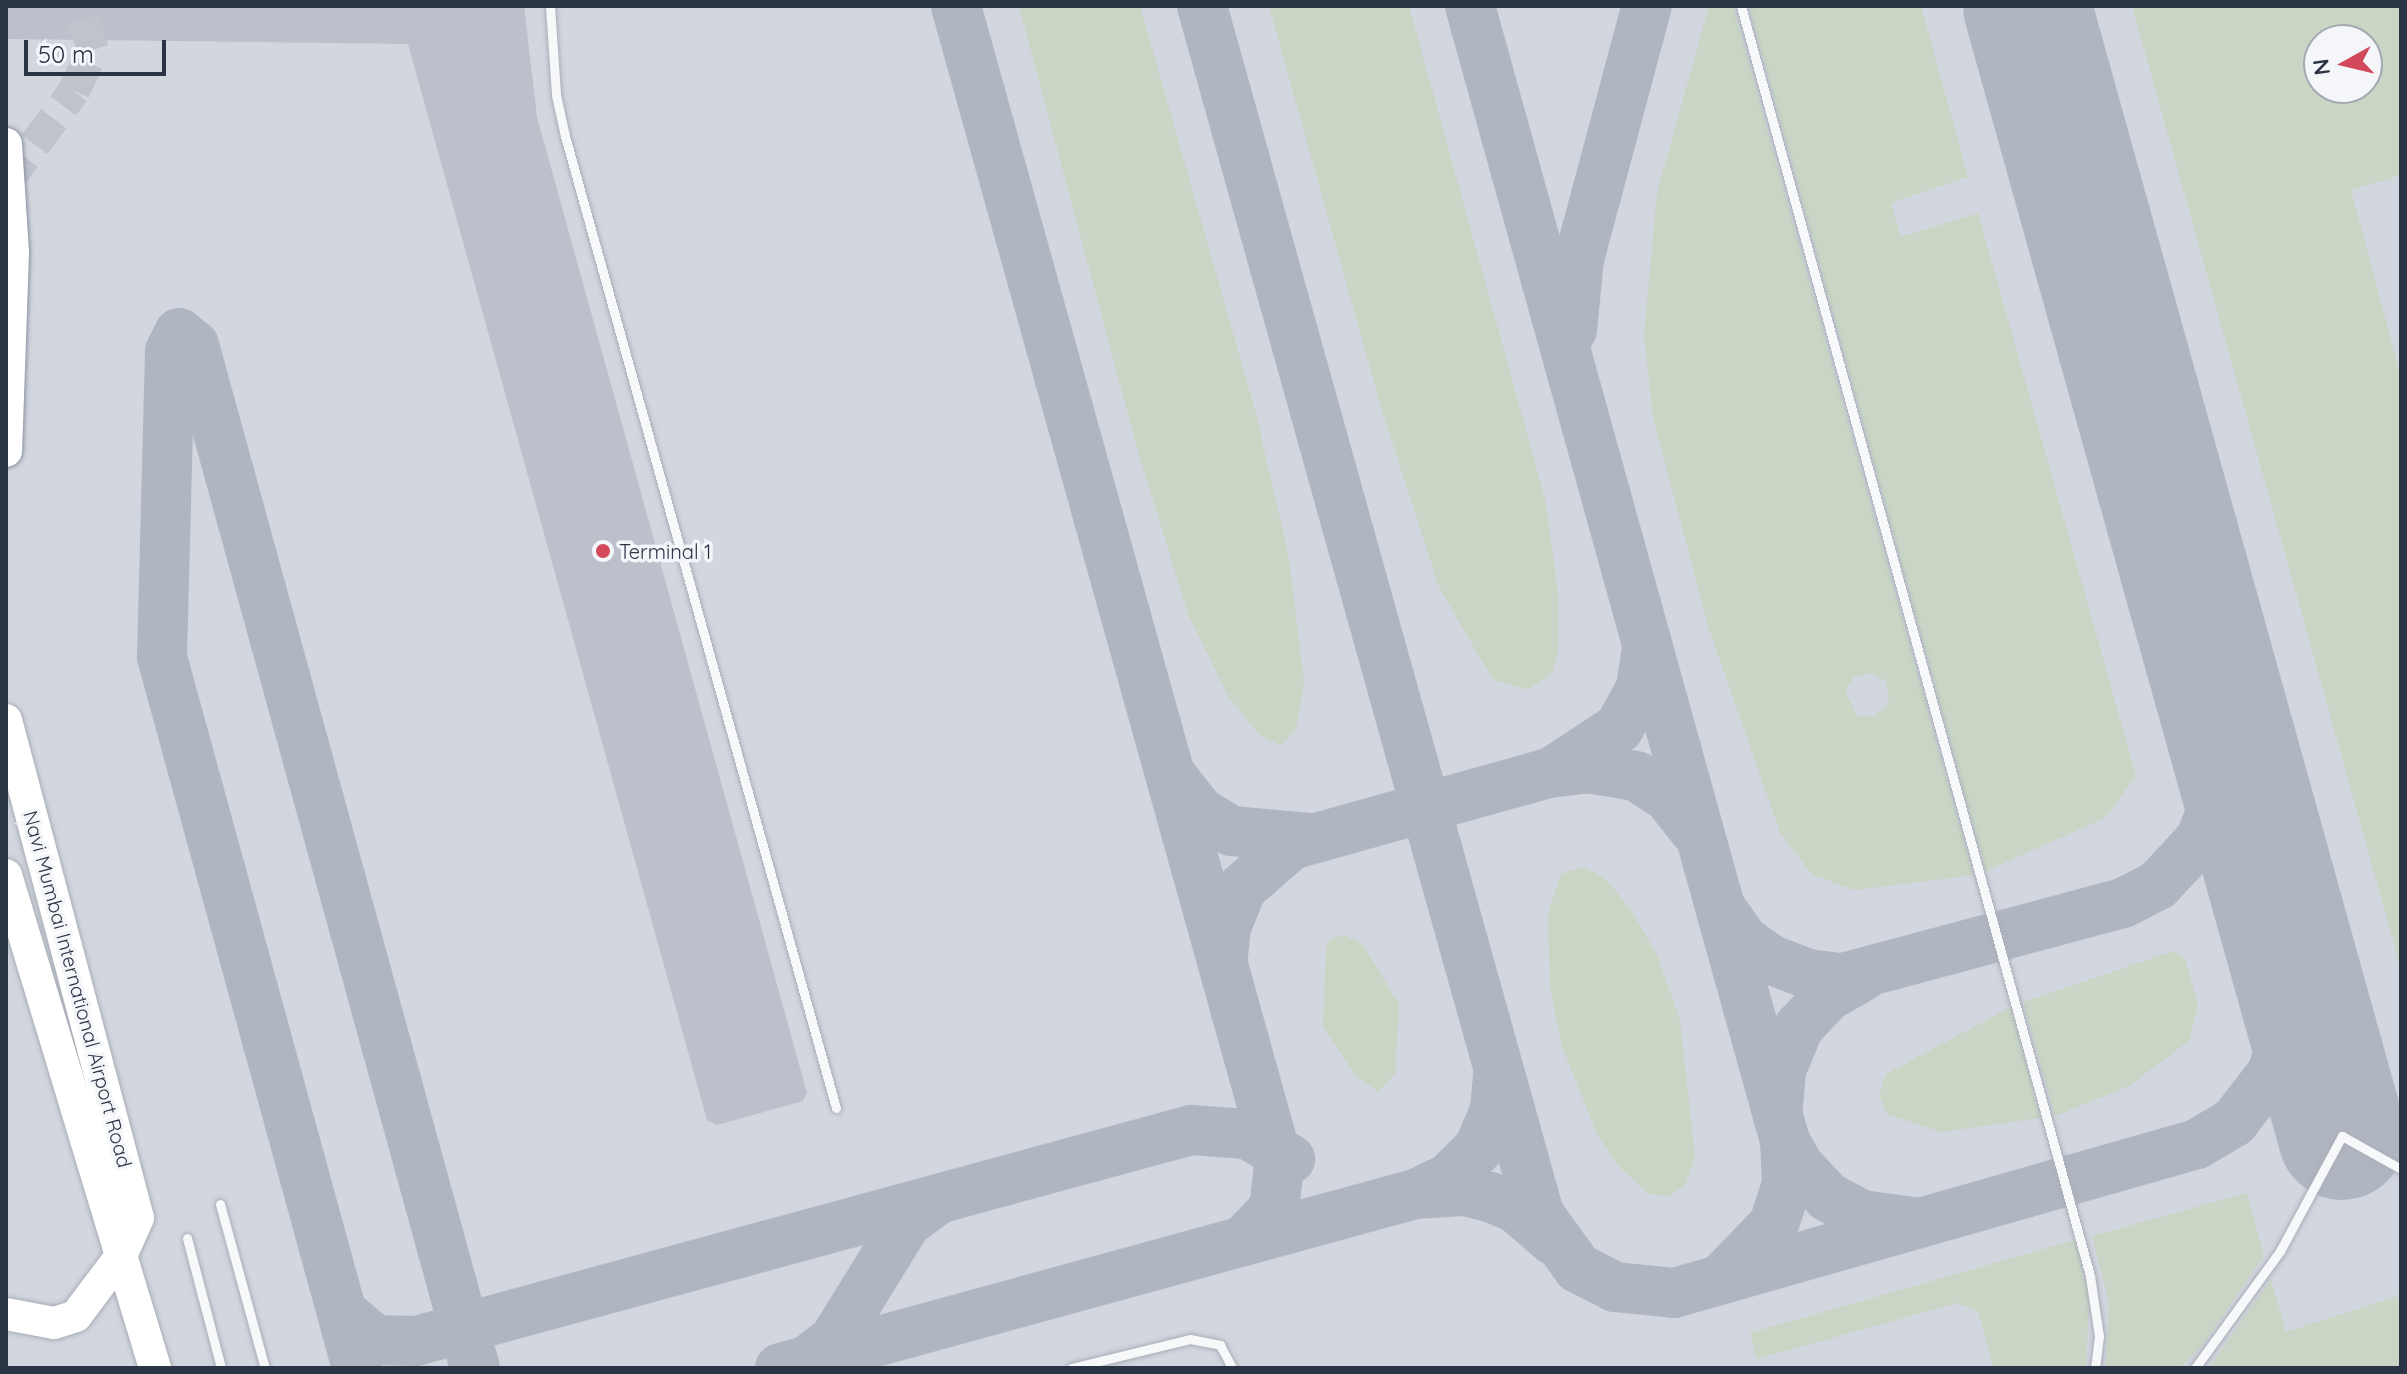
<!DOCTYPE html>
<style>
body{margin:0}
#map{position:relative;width:2407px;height:1374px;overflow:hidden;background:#e4e7ec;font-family:Quicksand,sans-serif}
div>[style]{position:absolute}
.built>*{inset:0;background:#d2d6de}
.green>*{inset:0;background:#c9d6c5}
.taxiway>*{height:50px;margin:-25px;padding:0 25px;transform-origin:25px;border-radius:25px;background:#b0b6c1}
.runway>*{height:128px;margin:-64px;padding:0 64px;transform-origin:64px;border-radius:64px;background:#b0b6c1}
.building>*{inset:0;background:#bbc0ca}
.highway-tunnel>*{height:32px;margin-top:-16px;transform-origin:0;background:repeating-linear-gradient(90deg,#bfc3cb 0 32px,transparent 0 48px)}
.roads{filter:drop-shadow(0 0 2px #a9aeb7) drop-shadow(0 0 2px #a9aeb7)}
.lane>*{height:9px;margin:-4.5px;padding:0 4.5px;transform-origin:4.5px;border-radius:4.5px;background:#f7f8fa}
.highway>*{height:32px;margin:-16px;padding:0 16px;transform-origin:16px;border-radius:16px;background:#fff}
.bridges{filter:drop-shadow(0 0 2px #8b94a3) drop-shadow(0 0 2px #8b94a3)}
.highway-bridge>*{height:32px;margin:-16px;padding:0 16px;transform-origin:16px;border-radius:16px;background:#fff}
.dots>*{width:22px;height:22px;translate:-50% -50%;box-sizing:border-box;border:4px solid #f4f6f9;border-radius:50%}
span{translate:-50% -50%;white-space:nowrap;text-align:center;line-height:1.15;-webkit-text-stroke:7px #f4f6f9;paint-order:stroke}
.poi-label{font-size:20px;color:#2b3445}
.left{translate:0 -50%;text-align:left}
.street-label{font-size:20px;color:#2b3445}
.frame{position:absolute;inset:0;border:8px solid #2b3445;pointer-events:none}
.north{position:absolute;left:2303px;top:24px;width:80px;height:80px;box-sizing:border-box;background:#f4f6f9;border:2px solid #a4a8b1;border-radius:50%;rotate:262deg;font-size:22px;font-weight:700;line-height:32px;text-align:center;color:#2b3445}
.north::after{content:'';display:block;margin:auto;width:28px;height:36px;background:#d1495b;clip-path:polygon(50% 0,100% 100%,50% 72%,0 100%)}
.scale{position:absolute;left:24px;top:40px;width:142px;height:36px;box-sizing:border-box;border:4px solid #2b3445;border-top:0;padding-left:10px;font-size:24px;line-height:28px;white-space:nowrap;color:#2b3445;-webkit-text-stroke:6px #f4f6f9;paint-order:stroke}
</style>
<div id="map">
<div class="built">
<div style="clip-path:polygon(evenodd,6px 6px,2401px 6px,2401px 1368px,6px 1368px,6px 6px,2319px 40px,2367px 40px,2367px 88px,2319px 88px,2319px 40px)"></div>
</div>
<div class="green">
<div style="clip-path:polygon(1019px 6px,1140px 6px,1256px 414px,1289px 558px,1304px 682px,1296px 728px,1281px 746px,1259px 734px,1229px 698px,1188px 614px,1137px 448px)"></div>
<div style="clip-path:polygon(1269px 6px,1409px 6px,1545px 499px,1558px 592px,1558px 654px,1552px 672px,1529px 690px,1493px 680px,1439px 587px,1382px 411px)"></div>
<div style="clip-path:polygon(evenodd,1709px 6px,1733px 6px,1973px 875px,1854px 890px,1811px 874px,1780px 832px,1709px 629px,1653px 418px,1644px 335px,1657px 193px,1709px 6px,1873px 673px,1886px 682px,1889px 703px,1874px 717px,1857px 716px,1845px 690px,1855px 676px,1873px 673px)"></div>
<div style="clip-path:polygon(1749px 6px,1921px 6px,1968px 177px,1891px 203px,1901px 237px,1978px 213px,2136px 776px,2105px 818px,1986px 871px)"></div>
<div style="clip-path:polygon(evenodd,2132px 6px,2401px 6px,2401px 175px,2351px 190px,2401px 377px,2401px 969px,2132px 6px,2319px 40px,2367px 40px,2367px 88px,2319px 88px,2319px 40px)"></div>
<div style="clip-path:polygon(1583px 867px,1606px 879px,1633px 913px,1657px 955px,1680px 1020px,1695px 1158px,1685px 1185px,1670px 1196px,1649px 1194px,1616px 1164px,1597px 1134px,1561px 1044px,1550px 986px,1548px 913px,1561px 874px)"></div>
<div style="clip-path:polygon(1345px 935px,1363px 945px,1399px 1004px,1395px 1073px,1379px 1092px,1356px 1077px,1323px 1026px,1326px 949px,1330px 939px)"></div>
<div style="clip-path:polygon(2174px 951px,2185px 958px,2198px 1006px,2189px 1041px,2129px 1086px,2055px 1116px,2023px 1002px)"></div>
<div style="clip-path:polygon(2011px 1007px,2040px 1118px,1941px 1132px,1887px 1114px,1879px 1095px,1886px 1074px)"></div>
<div style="clip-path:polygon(2247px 1193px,2264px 1256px,2201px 1347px,2180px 1368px,2106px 1368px,2109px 1303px,2092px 1236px)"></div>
<div style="clip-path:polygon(2075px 1240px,2089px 1297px,2086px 1368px,1994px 1368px,1978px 1312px,1957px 1303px,1757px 1359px,1750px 1333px)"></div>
<div style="clip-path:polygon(2271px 1279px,2286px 1332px,2401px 1295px,2401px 1368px,2209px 1368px)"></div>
</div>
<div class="taxiway">
<div style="left:956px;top:6px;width:1204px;rotate:74.44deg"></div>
<div style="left:1279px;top:1166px;width:43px;rotate:96.6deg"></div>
<div style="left:1274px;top:1209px;width:45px;rotate:134.1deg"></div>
<div style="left:1202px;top:6px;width:1254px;rotate:74.41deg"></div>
<div style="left:1539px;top:1214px;width:67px;rotate:54.2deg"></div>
<div style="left:1578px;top:1268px;width:42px;rotate:27.2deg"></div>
<div style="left:1615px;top:1287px;width:59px;rotate:5.8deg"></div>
<div style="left:1674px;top:1293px;width:544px;rotate:-15.9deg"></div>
<div style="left:2197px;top:1144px;width:43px;rotate:-30.7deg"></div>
<div style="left:2234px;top:1122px;width:62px;rotate:-52.2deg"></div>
<div style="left:2272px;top:1073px;width:72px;rotate:-71.3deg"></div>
<div style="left:2295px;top:1005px;width:41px;rotate:-91.4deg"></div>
<div style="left:1470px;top:6px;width:1178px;rotate:74.49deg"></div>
<div style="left:1785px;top:1141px;width:43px;rotate:87.3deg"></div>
<div style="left:1787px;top:1184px;width:42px;rotate:108deg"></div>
<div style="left:1774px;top:1224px;width:74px;rotate:133.9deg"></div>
<div style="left:1572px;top:330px;width:71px;rotate:-84.4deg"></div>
<div style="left:1579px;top:259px;width:262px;rotate:-75deg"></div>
<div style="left:1555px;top:770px;width:77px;rotate:-33.3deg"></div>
<div style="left:1619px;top:728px;width:46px;rotate:-61.2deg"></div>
<div style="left:1641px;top:688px;width:40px;rotate:-81.5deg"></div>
<div style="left:1174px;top:779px;width:42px;rotate:51.8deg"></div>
<div style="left:1200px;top:812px;width:37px;rotate:31deg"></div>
<div style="left:1232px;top:831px;width:78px;rotate:5.1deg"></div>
<div style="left:1723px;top:911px;width:35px;rotate:55deg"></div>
<div style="left:1743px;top:940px;width:35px;rotate:35deg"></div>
<div style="left:1772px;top:960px;width:39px;rotate:21deg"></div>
<div style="left:1808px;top:974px;width:35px;rotate:7deg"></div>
<div style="left:1843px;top:978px;width:290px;rotate:-15deg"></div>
<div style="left:2123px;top:903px;width:39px;rotate:-27deg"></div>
<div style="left:2158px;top:885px;width:62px;rotate:-47deg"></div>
<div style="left:2200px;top:840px;width:57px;rotate:-68.4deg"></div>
<div style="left:2221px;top:787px;width:68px;rotate:-85.8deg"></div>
<div style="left:1223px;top:956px;width:29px;rotate:-84deg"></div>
<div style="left:1226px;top:927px;width:42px;rotate:-67.7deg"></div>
<div style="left:1242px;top:888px;width:65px;rotate:-41.3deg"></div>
<div style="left:1291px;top:845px;width:268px;rotate:-15.6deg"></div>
<div style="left:1549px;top:773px;width:38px;rotate:-7deg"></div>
<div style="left:1587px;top:768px;width:50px;rotate:9.3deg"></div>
<div style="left:1636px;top:776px;width:38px;rotate:33deg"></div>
<div style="left:1668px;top:797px;width:43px;rotate:51.5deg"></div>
<div style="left:1778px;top:1106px;width:36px;rotate:-85deg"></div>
<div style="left:1781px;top:1070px;width:47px;rotate:-67.3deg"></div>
<div style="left:1799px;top:1027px;width:42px;rotate:-46.9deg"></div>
<div style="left:1828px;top:996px;width:40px;rotate:-29.7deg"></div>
<div style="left:1785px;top:1141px;width:29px;rotate:61deg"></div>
<div style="left:1799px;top:1166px;width:42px;rotate:46.9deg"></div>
<div style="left:1828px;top:1197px;width:38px;rotate:28deg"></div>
<div style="left:1862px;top:1215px;width:51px;rotate:7.8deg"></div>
<div style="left:1416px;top:1194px;width:37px;rotate:-26deg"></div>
<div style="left:1449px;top:1178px;width:42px;rotate:-45deg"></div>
<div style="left:1479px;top:1148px;width:41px;rotate:-67.2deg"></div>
<div style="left:1495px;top:1110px;width:35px;rotate:-85deg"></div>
<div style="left:342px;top:1312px;width:43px;rotate:40.3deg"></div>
<div style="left:375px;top:1340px;width:41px;rotate:1.4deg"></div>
<div style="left:416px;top:1341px;width:803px;rotate:-15.23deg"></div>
<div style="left:1191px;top:1130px;width:56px;rotate:4.1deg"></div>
<div style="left:1247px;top:1134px;width:50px;rotate:30.2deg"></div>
<div style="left:808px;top:1360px;width:33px;rotate:-38deg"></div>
<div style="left:834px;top:1340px;width:139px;rotate:-58.3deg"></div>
<div style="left:907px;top:1222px;width:39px;rotate:-36deg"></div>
<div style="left:357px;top:1368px;width:737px;rotate:-105.34deg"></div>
<div style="left:162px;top:657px;width:306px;rotate:-88.5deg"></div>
<div style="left:170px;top:351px;width:20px;rotate:-63deg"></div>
<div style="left:179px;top:333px;width:19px;rotate:39deg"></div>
<div style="left:194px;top:345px;width:1061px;rotate:74.64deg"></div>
<div style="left:780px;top:1368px;width:658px;rotate:-15.32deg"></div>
<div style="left:1415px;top:1194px;width:49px;rotate:-3.5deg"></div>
<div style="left:1464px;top:1191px;width:27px;rotate:13deg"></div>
<div style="left:1490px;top:1197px;width:28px;rotate:23deg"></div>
<div style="left:1516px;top:1208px;width:49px;rotate:40.9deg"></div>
</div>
<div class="runway">
<div style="left:2027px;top:6px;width:1173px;rotate:74.42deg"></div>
</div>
<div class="building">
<div style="clip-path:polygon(6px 6px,524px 6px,537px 117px,807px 1093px,803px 1101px,717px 1125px,707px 1120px,408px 44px,6px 39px)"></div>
</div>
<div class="highway-tunnel">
<div style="left:6px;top:183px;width:114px;rotate:-53.5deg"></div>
<div style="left:74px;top:91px;width:45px;rotate:-65.1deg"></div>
<div style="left:93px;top:50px;width:46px;rotate:-107.7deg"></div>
</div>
<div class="roads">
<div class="lane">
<div style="left:550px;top:6px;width:89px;rotate:86.1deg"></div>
<div style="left:556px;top:95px;width:42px;rotate:77.6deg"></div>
<div style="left:565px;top:136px;width:1009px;rotate:74.42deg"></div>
<div style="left:1741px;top:6px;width:1317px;rotate:74.63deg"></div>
<div style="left:2090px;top:1276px;width:61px;rotate:81.5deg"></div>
<div style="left:2099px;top:1336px;width:32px;rotate:97deg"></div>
<div style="left:220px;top:1204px;width:170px;rotate:74.7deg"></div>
<div style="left:187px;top:1238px;width:134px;rotate:75.3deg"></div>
<div style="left:1071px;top:1368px;width:122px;rotate:-13.7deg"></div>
<div style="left:1190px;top:1339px;width:31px;rotate:11deg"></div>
<div style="left:1220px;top:1345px;width:26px;rotate:62deg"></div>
<div style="left:2195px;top:1368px;width:145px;rotate:-54deg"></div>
<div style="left:2280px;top:1251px;width:131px;rotate:-61.7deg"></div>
<div style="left:2342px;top:1136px;width:68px;rotate:29.2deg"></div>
</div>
<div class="highway">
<div style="left:6px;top:720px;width:515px;rotate:75.15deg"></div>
<div style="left:138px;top:1218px;width:42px;rotate:114.1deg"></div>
<div style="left:121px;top:1256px;width:75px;rotate:126.9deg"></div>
<div style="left:76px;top:1316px;width:23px;rotate:162deg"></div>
<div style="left:54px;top:1323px;width:49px;rotate:-169.4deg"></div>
<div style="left:6px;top:875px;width:515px;rotate:73.18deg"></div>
</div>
</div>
<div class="bridges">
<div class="highway-bridge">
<div style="left:6px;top:144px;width:109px;rotate:86.3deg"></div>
<div style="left:13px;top:253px;width:198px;rotate:92deg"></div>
</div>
</div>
<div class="dots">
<div style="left:603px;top:551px;background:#d1495b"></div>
</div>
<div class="poi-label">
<span class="left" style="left:619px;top:551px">Terminal 1</span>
</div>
<div class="street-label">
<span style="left:78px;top:989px;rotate:75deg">Navi Mumbai International Airport Road</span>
</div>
<div class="frame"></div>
<div class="north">N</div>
<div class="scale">50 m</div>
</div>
